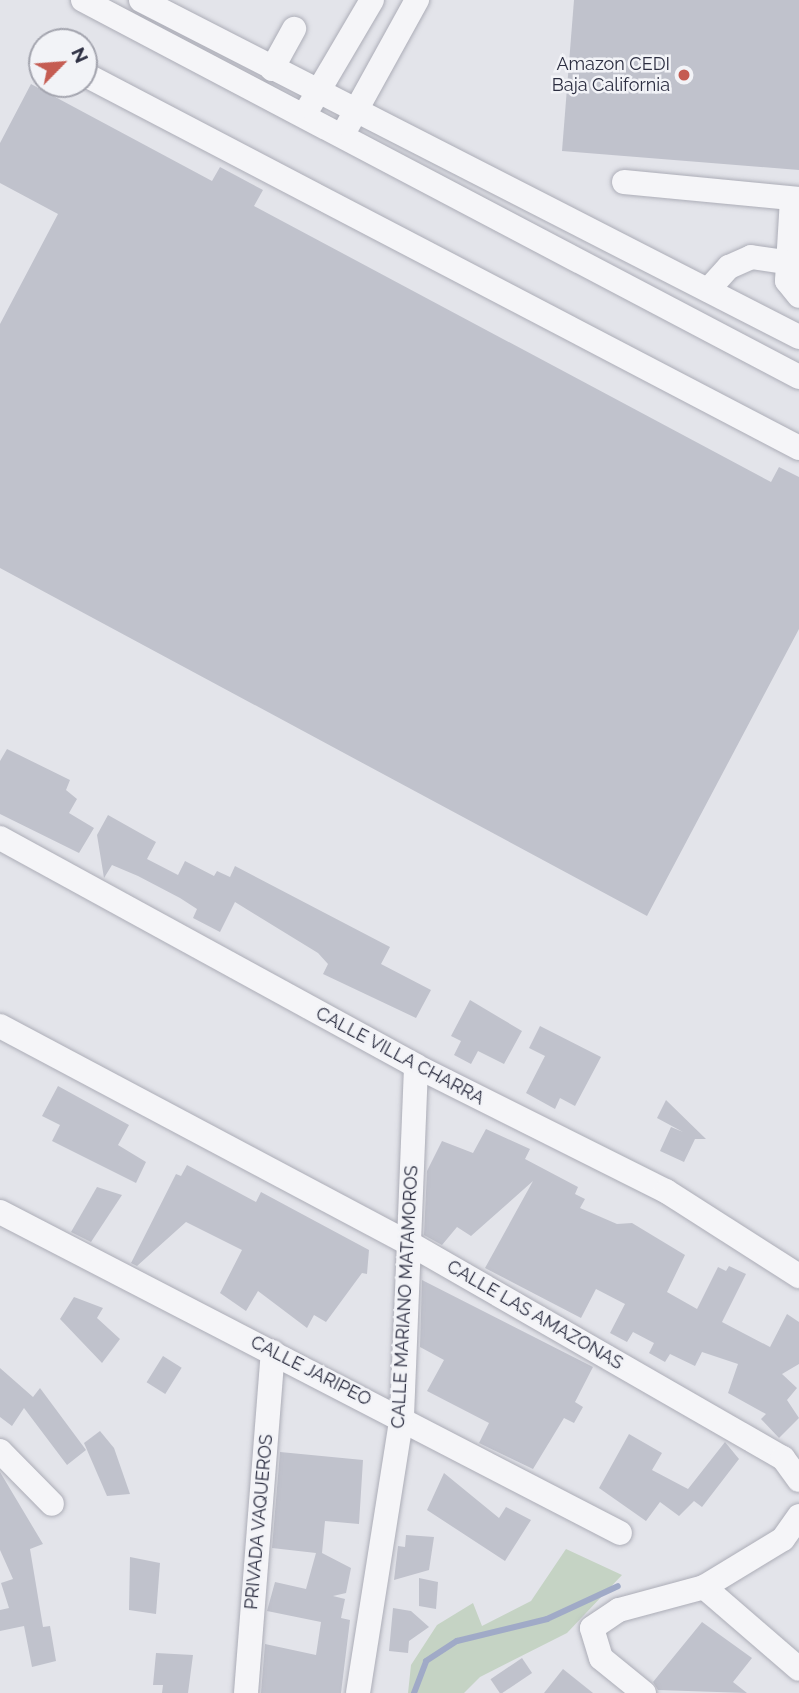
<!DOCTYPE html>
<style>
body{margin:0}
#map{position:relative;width:799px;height:1693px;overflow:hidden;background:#e3e4ea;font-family:Raleway,sans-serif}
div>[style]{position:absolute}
.green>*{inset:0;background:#c5d3c4}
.stream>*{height:6px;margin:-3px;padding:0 3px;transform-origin:3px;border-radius:3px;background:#a0aac7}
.building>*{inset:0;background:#c0c2cc;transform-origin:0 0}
.roads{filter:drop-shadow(0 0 2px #acadb7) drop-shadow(0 0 2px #acadb7)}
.minor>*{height:24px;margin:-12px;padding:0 12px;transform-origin:12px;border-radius:12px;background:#f5f5f8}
.dots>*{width:19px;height:19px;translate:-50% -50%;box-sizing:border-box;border:4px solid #f2f3f7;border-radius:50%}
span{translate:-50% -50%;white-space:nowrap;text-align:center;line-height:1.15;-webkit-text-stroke:5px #f2f3f7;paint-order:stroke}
.poi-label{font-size:18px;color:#2c2e41}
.right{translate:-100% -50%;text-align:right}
.street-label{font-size:18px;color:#2c2e41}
.north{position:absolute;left:28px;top:28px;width:70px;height:70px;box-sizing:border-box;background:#f2f3f7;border:2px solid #a3a4ae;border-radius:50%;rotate:65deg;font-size:19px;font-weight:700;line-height:28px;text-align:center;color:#2c2e41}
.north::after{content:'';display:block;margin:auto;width:24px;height:32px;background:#c55c52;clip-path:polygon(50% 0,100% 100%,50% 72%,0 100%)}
</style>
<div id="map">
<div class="green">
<div style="clip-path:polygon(566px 1549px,622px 1575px,567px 1633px,480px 1677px,464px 1693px,408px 1693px,411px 1665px,437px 1625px,473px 1603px,482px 1626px,531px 1601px)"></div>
</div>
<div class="stream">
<div style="left:414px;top:1693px;width:34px;rotate:-69deg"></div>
<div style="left:426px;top:1661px;width:37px;rotate:-33deg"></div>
<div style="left:457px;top:1641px;width:93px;rotate:-13.7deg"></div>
<div style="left:547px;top:1619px;width:78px;rotate:-24.9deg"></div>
</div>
<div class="building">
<div style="clip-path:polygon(574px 0,799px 0,799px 170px,562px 151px)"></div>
<div style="clip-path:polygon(31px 84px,212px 181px,220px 167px,263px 190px,254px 206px,771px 482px,779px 467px,799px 477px,799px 629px,647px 916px,0 568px,0 324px,58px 214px,0 183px,0 143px)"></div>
<div style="clip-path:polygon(7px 749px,70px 780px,66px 790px,77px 799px,69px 813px,94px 828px,79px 853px,0 814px,0 761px)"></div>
<div style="clip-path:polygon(108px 815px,156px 842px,147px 859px,178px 875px,185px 861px,214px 876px,217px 871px,230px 877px,235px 866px,390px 947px,381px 964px,431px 990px,416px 1018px,323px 974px,328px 964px,318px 953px,235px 902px,220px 932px,193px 918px,197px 909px,180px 898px,138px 876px,112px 865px,104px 878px,97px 835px)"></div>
<div style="clip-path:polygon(470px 1000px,522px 1031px,504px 1064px,478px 1051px,471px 1064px,454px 1055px,461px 1041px,451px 1036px)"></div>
<div style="clip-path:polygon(540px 1026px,601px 1057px,575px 1106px,560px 1098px,555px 1109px,526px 1093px,545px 1056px,529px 1048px)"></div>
<div style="clip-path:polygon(58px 1086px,129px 1125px,118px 1145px,146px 1162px,136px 1183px,52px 1141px,60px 1125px,42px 1116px)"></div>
<div style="clip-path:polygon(666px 1100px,706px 1139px,695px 1139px,684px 1162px,660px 1151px,671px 1127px,683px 1132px,657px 1118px)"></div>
<div style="clip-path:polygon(486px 1129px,530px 1149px,525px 1159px,578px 1187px,575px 1194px,585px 1199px,580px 1208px,617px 1224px,632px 1223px,685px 1255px,667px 1292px,697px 1309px,718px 1267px,726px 1271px,729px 1266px,746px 1274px,722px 1322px,770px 1347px,787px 1314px,799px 1322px,799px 1364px,782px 1374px,797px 1388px,787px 1400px,799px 1418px,779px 1438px,761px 1419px,766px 1414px,728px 1393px,738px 1364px,702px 1352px,695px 1366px,670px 1354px,665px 1362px,649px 1353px,654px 1343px,633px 1332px,627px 1342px,610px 1333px,625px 1304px,596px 1289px,581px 1318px,485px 1268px,533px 1181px,471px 1236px,457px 1227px,442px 1245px,424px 1235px,427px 1171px,442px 1141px,473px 1153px)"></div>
<div style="clip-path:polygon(187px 1165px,256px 1202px,261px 1192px,369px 1250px,367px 1274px,362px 1273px,326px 1322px,314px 1315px,307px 1328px,258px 1291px,246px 1311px,220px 1293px,242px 1250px,186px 1222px,137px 1266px,131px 1263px,176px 1174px,181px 1176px)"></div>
<div style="clip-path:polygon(97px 1187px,122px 1195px,91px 1242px,71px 1232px)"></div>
<div style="clip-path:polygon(422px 1280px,593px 1367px,575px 1402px,583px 1407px,574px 1423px,564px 1418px,533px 1469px,479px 1443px,489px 1423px,427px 1391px,444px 1360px,420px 1347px)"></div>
<div style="clip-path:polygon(74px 1297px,103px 1308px,97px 1318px,120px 1339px,102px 1363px,60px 1319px)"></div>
<div style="left:163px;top:1356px;width:22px;height:31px;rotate:32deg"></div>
<div style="clip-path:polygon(0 1368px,33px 1397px,40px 1388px,86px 1450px,67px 1465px,24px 1408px,12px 1426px,0 1417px)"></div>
<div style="clip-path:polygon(100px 1431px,114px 1448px,130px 1494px,107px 1496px,84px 1443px)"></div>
<div style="clip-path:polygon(629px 1434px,662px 1453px,652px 1470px,688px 1489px,725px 1442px,739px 1459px,702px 1507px,694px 1501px,679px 1516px,660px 1502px,646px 1521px,599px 1488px)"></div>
<div style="clip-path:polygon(280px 1452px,363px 1460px,359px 1524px,325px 1521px,322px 1553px,351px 1568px,346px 1593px,333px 1596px,345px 1599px,341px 1618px,350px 1620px,341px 1693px,261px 1693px,265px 1644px,316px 1655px,321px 1622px,267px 1611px,275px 1582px,306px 1589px,316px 1553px,272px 1548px)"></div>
<div style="clip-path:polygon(0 1472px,43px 1544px,30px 1549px,43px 1627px,50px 1626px,56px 1661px,32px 1667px,24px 1626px,0 1631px,0 1610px,9px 1608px,1px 1583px,13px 1579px,0 1550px)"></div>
<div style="clip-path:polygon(444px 1473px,499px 1518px,506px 1507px,531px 1520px,505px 1561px,427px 1510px)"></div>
<div style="clip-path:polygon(406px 1535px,434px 1537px,429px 1570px,394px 1580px,398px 1546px,405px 1547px)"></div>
<div style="clip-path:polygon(130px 1557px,160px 1563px,156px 1614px,129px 1610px)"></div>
<div style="clip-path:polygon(419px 1578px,438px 1582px,436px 1609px,419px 1606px)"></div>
<div style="clip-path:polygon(393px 1608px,411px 1611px,429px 1627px,409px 1641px,408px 1653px,389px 1651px)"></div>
<div style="clip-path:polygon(702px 1622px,752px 1658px,733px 1682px,747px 1693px,658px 1690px,653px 1682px)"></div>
<div style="clip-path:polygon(156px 1653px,193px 1655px,188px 1693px,162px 1693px,163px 1685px,153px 1685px)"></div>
<div style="left:522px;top:1658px;width:18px;height:38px;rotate:56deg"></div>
<div style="clip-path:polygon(563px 1669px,593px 1693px,544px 1693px)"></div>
</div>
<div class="roads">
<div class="minor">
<div style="left:83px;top:0;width:809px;rotate:27.77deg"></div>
<div style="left:141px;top:0;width:739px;rotate:27.12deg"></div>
<div style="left:272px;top:69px;width:46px;rotate:-61.2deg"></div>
<div style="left:84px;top:74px;width:807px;rotate:27.61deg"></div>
<div style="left:309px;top:107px;width:124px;rotate:-59.5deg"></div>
<div style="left:348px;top:125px;width:143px;rotate:-61.1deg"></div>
<div style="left:624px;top:182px;width:176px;rotate:5.5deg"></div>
<div style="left:792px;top:199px;width:82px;rotate:93.5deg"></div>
<div style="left:787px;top:281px;width:19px;rotate:51deg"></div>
<div style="left:708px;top:290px;width:31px;rotate:-48deg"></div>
<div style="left:729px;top:267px;width:24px;rotate:-24deg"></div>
<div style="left:751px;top:257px;width:49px;rotate:8.3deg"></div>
<div style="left:0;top:838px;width:474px;rotate:28.7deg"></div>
<div style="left:416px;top:1066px;width:280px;rotate:26.6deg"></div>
<div style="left:666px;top:1191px;width:158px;rotate:32.6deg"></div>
<div style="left:0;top:1026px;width:461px;rotate:28deg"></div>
<div style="left:407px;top:1242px;width:434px;rotate:29.9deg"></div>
<div style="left:783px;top:1458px;width:27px;rotate:54deg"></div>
<div style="left:0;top:1212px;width:698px;rotate:27.37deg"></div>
<div style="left:0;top:1451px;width:74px;rotate:45.5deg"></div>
<div style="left:704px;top:1587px;width:125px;rotate:40.8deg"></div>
<div style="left:246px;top:1693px;width:342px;rotate:-85.5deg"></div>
<div style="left:358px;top:1693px;width:280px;rotate:-81deg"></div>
<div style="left:402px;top:1416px;width:350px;rotate:-87.7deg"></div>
<div style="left:644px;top:1693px;width:55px;rotate:-140.9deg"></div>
<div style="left:601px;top:1658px;width:31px;rotate:-107deg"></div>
<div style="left:592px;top:1628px;width:32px;rotate:-34deg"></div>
<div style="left:619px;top:1610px;width:88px;rotate:-15.1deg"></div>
<div style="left:704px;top:1587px;width:92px;rotate:-31.3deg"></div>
<div style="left:783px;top:1539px;width:28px;rotate:-55deg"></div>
</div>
</div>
<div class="dots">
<div style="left:684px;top:75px;background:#c55c52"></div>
</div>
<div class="poi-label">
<span class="right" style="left:670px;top:75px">Amazon CEDI<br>Baja California</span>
</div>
<div class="street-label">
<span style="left:400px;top:1056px;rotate:28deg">CALLE VILLA CHARRA</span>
<span style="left:405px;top:1297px;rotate:-87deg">CALLE MARIANO MATAMOROS</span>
<span style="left:535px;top:1315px;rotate:30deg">CALLE LAS AMAZONAS</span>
<span style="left:311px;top:1371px;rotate:27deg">CALLE JARIPEO</span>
<span style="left:259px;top:1522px;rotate:-85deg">PRIVADA VAQUEROS</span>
</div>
<div class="north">N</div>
</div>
